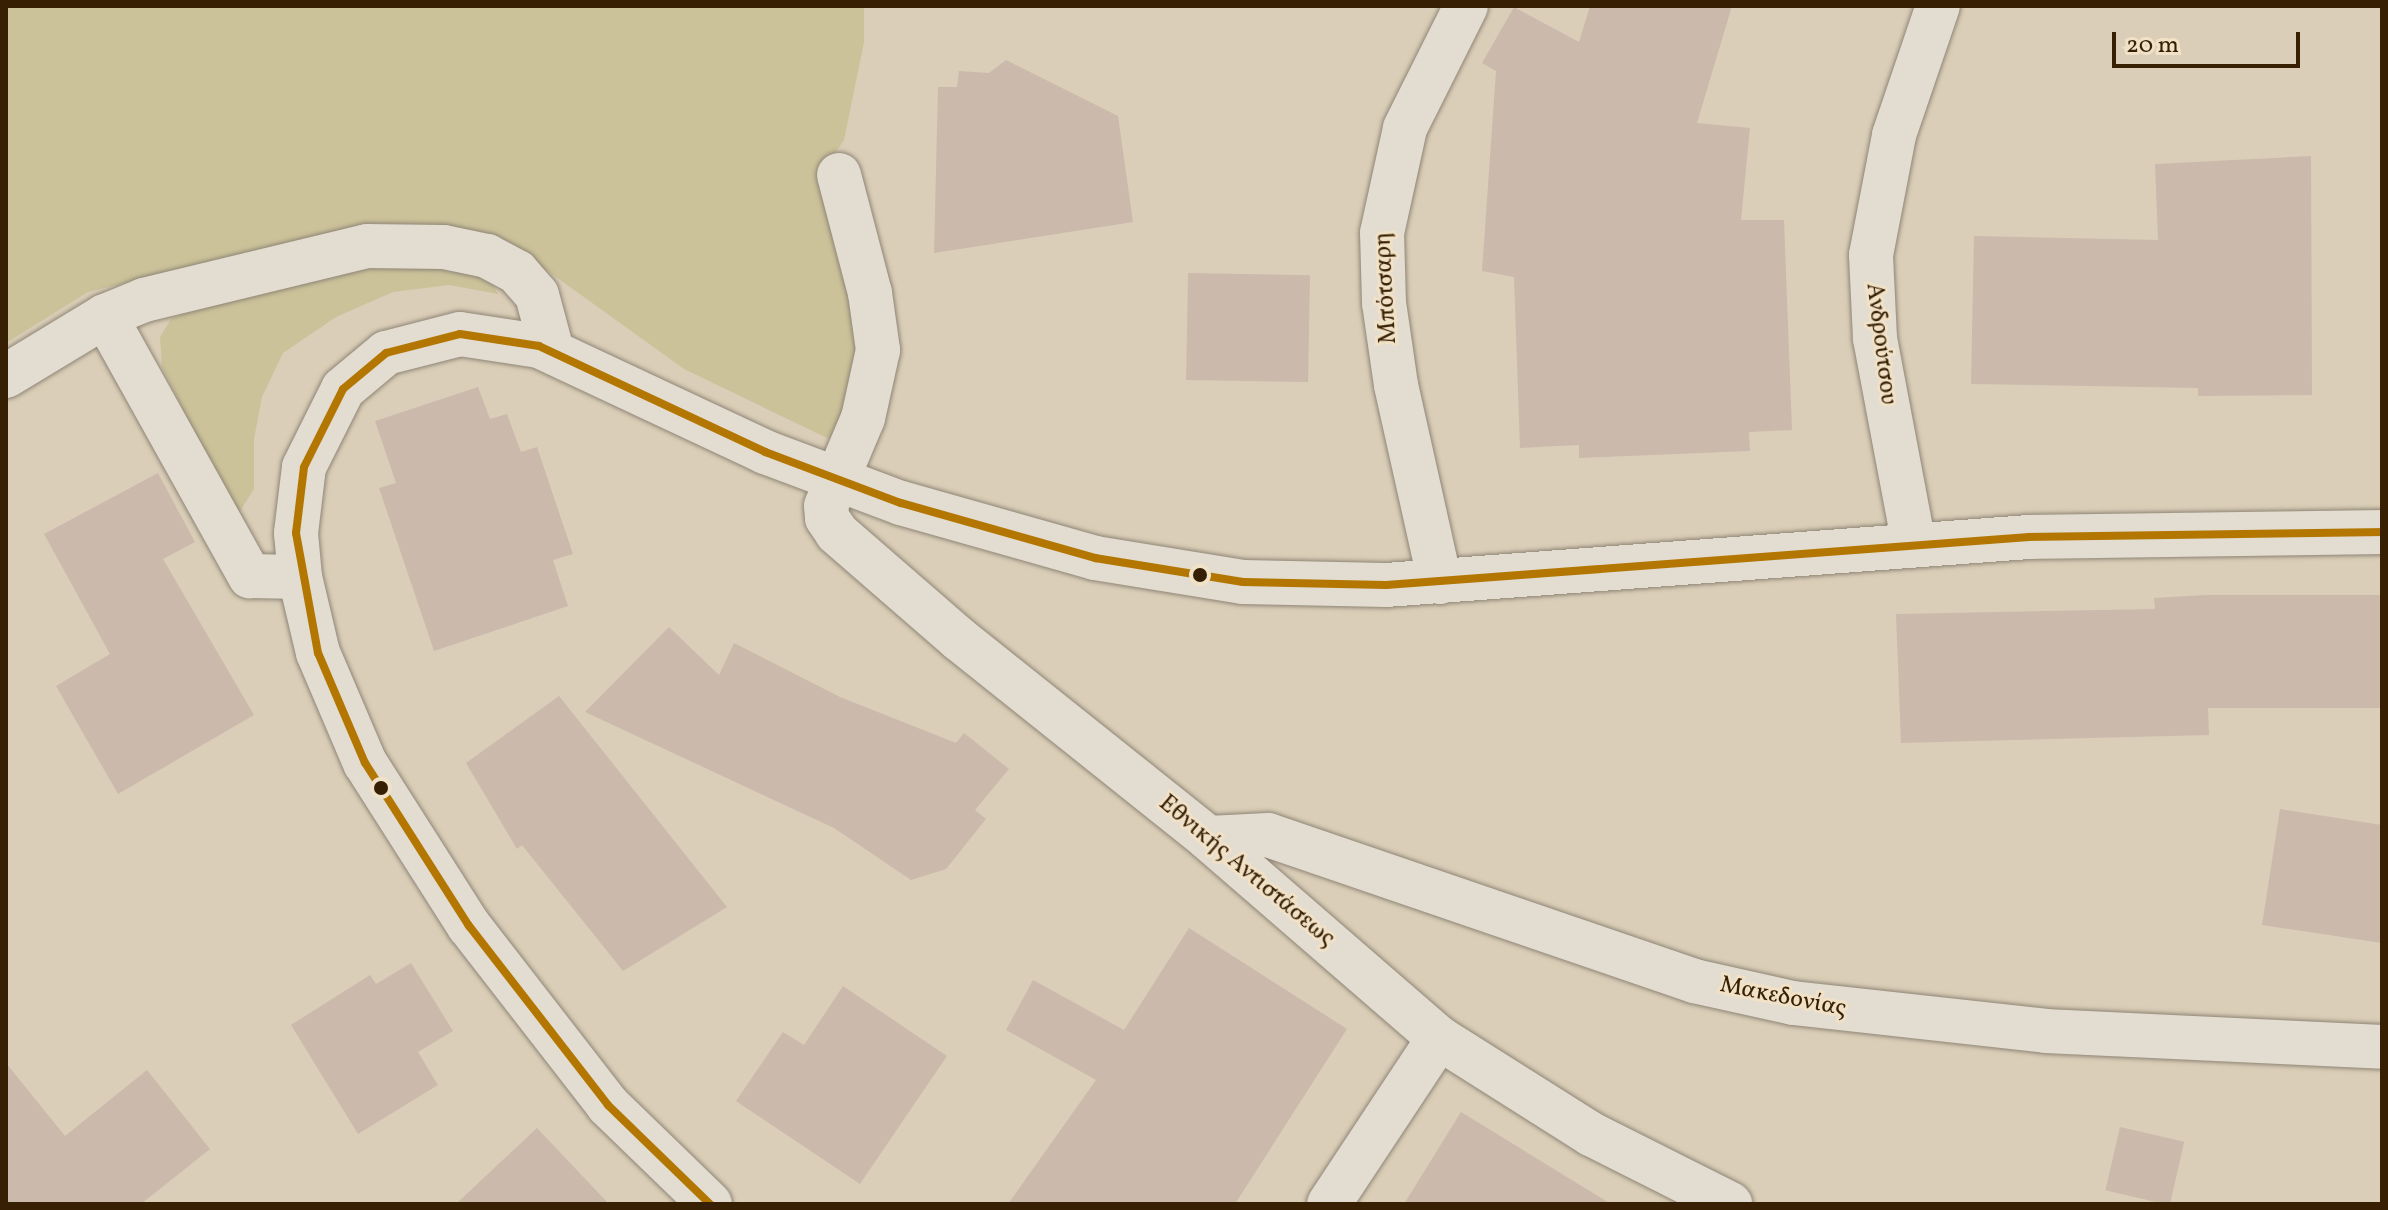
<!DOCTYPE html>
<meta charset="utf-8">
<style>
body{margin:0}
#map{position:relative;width:2388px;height:1210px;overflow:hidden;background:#daceb8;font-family:Vollkorn,serif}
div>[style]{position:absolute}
.green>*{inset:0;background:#cbc29a}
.building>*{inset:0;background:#cbb9ac;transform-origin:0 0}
.roads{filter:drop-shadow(0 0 2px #8f8575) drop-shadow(0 0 2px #8f8575)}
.minor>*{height:44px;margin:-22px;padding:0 22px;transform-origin:22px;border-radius:22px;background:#e2dcd1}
.tertiary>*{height:44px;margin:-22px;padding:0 22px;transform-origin:22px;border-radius:22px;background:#e2dcd1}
.bus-1>*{height:8px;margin:-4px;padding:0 4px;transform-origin:4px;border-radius:4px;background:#b37701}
.dots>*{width:22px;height:22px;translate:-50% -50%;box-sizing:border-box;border:4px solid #f1e1c7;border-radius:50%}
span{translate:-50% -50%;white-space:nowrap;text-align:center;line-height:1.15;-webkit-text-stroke:6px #f1e1c7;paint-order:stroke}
.street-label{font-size:24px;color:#361f03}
.frame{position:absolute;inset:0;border:8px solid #361f03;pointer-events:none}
.scale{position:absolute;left:2112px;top:32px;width:188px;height:36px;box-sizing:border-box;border:4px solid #361f03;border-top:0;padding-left:10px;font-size:24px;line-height:28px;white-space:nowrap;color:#361f03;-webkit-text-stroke:6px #f1e1c7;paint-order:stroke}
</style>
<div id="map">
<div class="green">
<div style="clip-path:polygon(6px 6px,864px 6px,864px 42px,844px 140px,825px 168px,851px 278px,860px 388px,835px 435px,827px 438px,684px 369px,513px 246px,420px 225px,370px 223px,88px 292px,6px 343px)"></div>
<div style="clip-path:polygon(388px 267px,439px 268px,489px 278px,498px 294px,449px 285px,393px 292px,336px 317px,283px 353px,262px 397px,254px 439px,254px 489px,237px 516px,162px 367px,160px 337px,171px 319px,185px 313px,348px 271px)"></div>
</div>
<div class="building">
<div style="clip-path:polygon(1590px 6px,1732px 6px,1697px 123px,1750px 128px,1741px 220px,1784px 220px,1792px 430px,1749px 432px,1750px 451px,1579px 458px,1579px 445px,1520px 448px,1514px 277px,1482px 271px,1496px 71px,1482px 63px,1514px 7px,1579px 42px)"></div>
<div style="clip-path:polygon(1006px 60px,1118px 116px,1133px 222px,934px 253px,938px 87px,957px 87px,959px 71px,989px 73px)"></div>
<div style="clip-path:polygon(2311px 156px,2312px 395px,2198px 396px,2198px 388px,1971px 384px,1974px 236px,2158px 240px,2155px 164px)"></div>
<div style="left:1188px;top:273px;width:122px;height:107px;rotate:1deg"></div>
<div style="clip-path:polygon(478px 387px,490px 419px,507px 414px,521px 452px,537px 447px,573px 554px,553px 560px,568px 606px,434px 651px,379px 488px,396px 483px,375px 421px)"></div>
<div style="clip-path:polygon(158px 473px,195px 542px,163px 559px,254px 715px,118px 794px,56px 686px,110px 654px,44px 534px)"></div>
<div style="clip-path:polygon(2206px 595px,2382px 595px,2382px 708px,2208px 708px,2209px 735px,1901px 743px,1896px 614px,2155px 609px,2154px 598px)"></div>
<div style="clip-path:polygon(669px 627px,719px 675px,734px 643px,840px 697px,956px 743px,964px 733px,1009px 769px,975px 810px,986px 819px,946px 869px,911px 880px,834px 828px,585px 712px)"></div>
<div style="clip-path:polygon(559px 696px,727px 907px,623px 971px,522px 845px,517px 849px,466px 763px)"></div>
<div style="clip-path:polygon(2280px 809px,2382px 825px,2382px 943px,2262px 925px)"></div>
<div style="clip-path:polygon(1189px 928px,1347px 1029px,1235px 1204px,1008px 1204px,1096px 1080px,1006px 1030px,1033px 980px,1124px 1030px)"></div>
<div style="clip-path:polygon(411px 963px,453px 1031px,418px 1052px,438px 1085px,358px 1134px,291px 1025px,370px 975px,376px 984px)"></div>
<div style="clip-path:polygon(843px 986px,947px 1056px,860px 1184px,736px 1101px,783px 1032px,804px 1045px)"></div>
<div style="clip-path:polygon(6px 1063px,65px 1136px,147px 1070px,210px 1149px,141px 1204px,6px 1204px)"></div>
<div style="clip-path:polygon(1461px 1112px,1611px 1204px,1404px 1204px)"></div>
<div style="left:2120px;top:1127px;width:66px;height:65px;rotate:13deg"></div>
<div style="clip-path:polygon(537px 1128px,609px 1204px,456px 1204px)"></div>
</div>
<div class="roads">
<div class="minor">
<div style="left:839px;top:175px;width:122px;rotate:75.3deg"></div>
<div style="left:870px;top:293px;width:58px;rotate:82deg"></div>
<div style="left:878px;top:350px;width:70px;rotate:102.4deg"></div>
<div style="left:863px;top:418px;width:95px;rotate:112.8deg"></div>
<div style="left:826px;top:506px;width:12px;rotate:85deg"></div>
<div style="left:827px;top:518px;width:18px;rotate:56deg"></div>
<div style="left:837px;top:533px;width:162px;rotate:41deg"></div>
<div style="left:959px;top:639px;width:319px;rotate:38.6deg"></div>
<div style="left:1208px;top:838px;width:306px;rotate:40.9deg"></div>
<div style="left:1439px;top:1038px;width:180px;rotate:32.3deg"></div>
<div style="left:1591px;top:1134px;width:156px;rotate:26.7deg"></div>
<div style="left:105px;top:316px;width:298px;rotate:60.9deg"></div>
<div style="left:250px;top:576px;width:50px;rotate:1.1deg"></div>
<div style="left:6px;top:376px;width:116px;rotate:-31.2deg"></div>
<div style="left:105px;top:316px;width:42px;rotate:-22.3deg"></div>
<div style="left:144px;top:300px;width:229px;rotate:-13.6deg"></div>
<div style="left:367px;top:246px;width:77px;rotate:0.7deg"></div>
<div style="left:444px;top:247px;width:44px;rotate:11.8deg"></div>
<div style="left:487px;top:256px;width:34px;rotate:28deg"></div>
<div style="left:517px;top:272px;width:30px;rotate:49deg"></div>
<div style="left:537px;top:295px;width:58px;rotate:75deg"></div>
<div style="left:1914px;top:545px;width:211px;rotate:-100.7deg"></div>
<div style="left:1875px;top:338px;width:83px;rotate:-92.8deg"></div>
<div style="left:1871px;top:255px;width:122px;rotate:-79.1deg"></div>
<div style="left:1894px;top:135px;width:136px;rotate:-71.2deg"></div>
<div style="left:1440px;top:582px;width:202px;rotate:-102.6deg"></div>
<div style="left:1396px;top:385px;width:83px;rotate:-98.3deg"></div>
<div style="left:1384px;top:303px;width:70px;rotate:-91.6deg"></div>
<div style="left:1382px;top:233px;width:107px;rotate:-77.6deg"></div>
<div style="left:1405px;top:128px;width:136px;rotate:-63.4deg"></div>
<div style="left:1208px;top:838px;width:60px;rotate:-2.9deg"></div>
<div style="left:1268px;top:835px;width:450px;rotate:18.9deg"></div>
<div style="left:1694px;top:981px;width:101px;rotate:12.5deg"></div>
<div style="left:1793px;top:1003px;width:255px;rotate:6.3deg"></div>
<div style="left:2046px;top:1031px;width:336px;rotate:2.7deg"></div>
<div style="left:1329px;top:1204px;width:199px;rotate:-56.5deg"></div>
</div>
<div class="tertiary">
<div style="left:710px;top:1204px;width:142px;rotate:-135.9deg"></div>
<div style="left:608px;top:1105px;width:227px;rotate:-127.8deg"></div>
<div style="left:469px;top:926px;width:193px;rotate:-122.5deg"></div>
<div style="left:365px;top:763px;width:120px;rotate:-113.1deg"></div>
<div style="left:318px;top:653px;width:78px;rotate:-103.3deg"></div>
<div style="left:300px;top:577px;width:44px;rotate:-95.2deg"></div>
<div style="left:296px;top:533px;width:66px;rotate:-83.1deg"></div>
<div style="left:304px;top:467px;width:87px;rotate:-63.4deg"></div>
<div style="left:343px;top:389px;width:56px;rotate:-39.9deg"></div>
<div style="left:386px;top:353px;width:76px;rotate:-14.4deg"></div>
<div style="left:460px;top:334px;width:80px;rotate:8.6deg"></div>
<div style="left:539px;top:346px;width:250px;rotate:25.1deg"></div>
<div style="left:765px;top:452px;width:145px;rotate:20.6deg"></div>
<div style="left:901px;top:503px;width:202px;rotate:15.8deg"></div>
<div style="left:1095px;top:558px;width:150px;rotate:9.2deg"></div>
<div style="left:1243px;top:582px;width:143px;rotate:1.2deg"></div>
<div style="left:1386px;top:585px;width:645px;rotate:-4.27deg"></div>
<div style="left:2029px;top:537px;width:353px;rotate:-0.8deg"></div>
</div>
</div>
<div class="bus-1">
<div style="left:710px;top:1204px;width:142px;rotate:-135.9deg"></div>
<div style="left:608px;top:1105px;width:227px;rotate:-127.8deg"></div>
<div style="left:469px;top:926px;width:193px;rotate:-122.5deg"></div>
<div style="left:365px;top:763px;width:120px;rotate:-113.1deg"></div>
<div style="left:318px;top:653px;width:122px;rotate:-100.4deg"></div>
<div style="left:296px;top:533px;width:66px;rotate:-83.1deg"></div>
<div style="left:304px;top:467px;width:87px;rotate:-63.4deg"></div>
<div style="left:343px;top:389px;width:56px;rotate:-39.9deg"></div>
<div style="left:386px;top:353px;width:76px;rotate:-14.4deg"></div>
<div style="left:460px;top:334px;width:80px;rotate:8.6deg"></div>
<div style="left:539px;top:346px;width:250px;rotate:25.1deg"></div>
<div style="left:765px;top:452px;width:145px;rotate:20.6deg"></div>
<div style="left:901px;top:503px;width:202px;rotate:15.8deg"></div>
<div style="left:1095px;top:558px;width:150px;rotate:9.2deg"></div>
<div style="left:1243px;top:582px;width:143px;rotate:1.2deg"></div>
<div style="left:1386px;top:585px;width:645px;rotate:-4.27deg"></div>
<div style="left:2029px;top:537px;width:353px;rotate:-0.8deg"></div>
</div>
<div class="dots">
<div style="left:1200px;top:575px;background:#361f03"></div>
<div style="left:381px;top:788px;background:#361f03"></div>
</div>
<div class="street-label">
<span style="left:1387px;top:288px;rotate:-93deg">Μπότσαρη</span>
<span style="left:1880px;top:344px;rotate:83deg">Ανδρούτσου</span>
<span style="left:1246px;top:872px;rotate:40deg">Εθνικής Αντιστάσεως</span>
<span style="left:1783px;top:998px;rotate:11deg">Μακεδονίας</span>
</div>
<div class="frame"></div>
<div class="scale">20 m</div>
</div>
